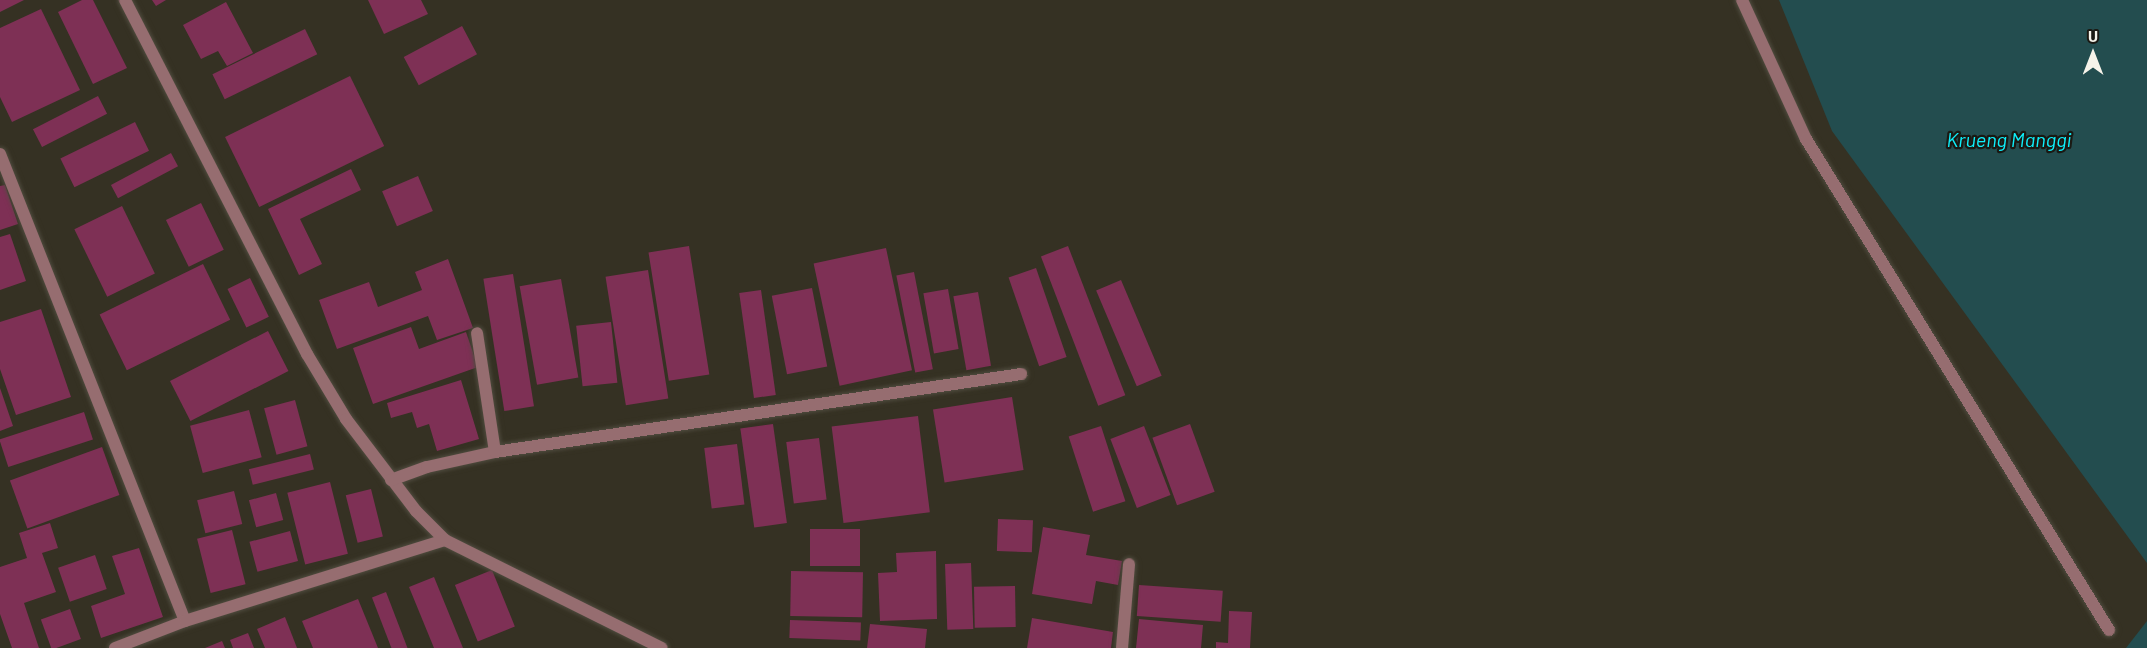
<!DOCTYPE html>
<style>
body{margin:0}
#map{position:relative;width:2147px;height:648px;overflow:hidden;background:#353123;font-family:Barlow,sans-serif}
div>[style]{position:absolute}
.water>*{inset:0;background:#234d4f}
.building>*{inset:0;background:#7e3055;transform-origin:0 0}
.roads{filter:drop-shadow(0 0 2px #504c3f) drop-shadow(0 0 2px #504c3f)}
.minor>*{height:12px;margin:-6px;padding:0 6px;transform-origin:6px;border-radius:6px;background:#966d70}
span{translate:-50% -50%;white-space:nowrap;text-align:center;line-height:1.15;-webkit-text-stroke:4.5px #1b1913;paint-order:stroke}
.water-label{font-size:20px;color:#0eeffa;font-style:italic}
.north{position:absolute;left:2063px;top:24px;width:60px;height:60px;-webkit-text-stroke:4px #1b1913;paint-order:stroke;rotate:0deg;font-size:16px;font-weight:700;line-height:24px;text-align:center;color:#f6f3ea}
.north::after{content:'';display:block;margin:auto;width:21px;height:27px;background:#f6f3ea;clip-path:polygon(50% 0,100% 100%,50% 72%,0 100%)}
</style>
<div id="map">
<div class="water">
<div style="clip-path:polygon(1779px 0,2147px 0,2147px 563px,1832px 131px)"></div>
<div style="clip-path:polygon(2147px 621px,2147px 648px,2126px 648px)"></div>
</div>
<div class="building">
<div style="clip-path:polygon(0 0,24px 0,0 12px)"></div>
<div style="clip-path:polygon(82px 0,93px 0,127px 68px,93px 84px,58px 12px)"></div>
<div style="clip-path:polygon(152px 0,166px 0,156px 6px)"></div>
<div style="clip-path:polygon(368px 0,421px 0,428px 14px,384px 34px)"></div>
<div style="clip-path:polygon(226px 2px,253px 53px,227px 66px,218px 51px,201px 59px,183px 25px)"></div>
<div style="clip-path:polygon(41px 9px,80px 90px,12px 122px,0 97px,0 28px)"></div>
<div style="left:462px;top:26px;width:32px;height:66px;rotate:62deg"></div>
<div style="left:305px;top:29px;width:28px;height:103px;rotate:64deg"></div>
<div style="left:350px;top:76px;width:78px;height:139px;rotate:64deg"></div>
<div style="left:98px;top:96px;width:20px;height:73px;rotate:63deg"></div>
<div style="left:135px;top:122px;width:32px;height:83px;rotate:64deg"></div>
<div style="left:171px;top:153px;width:15px;height:68px;rotate:62deg"></div>
<div style="clip-path:polygon(351px 169px,361px 190px,300px 219px,322px 264px,299px 275px,268px 209px)"></div>
<div style="left:418px;top:176px;width:38px;height:39px;rotate:67deg"></div>
<div style="clip-path:polygon(5px 185px,18px 224px,0 230px,0 186px)"></div>
<div style="left:201px;top:203px;width:52px;height:39px;rotate:64deg"></div>
<div style="left:122px;top:206px;width:75px;height:53px;rotate:64deg"></div>
<div style="clip-path:polygon(10px 234px,26px 281px,0 290px,0 237px)"></div>
<div style="left:689px;top:246px;width:130px;height:41px;rotate:81deg"></div>
<div style="left:1068px;top:246px;width:160px;height:29px;rotate:69deg"></div>
<div style="left:886px;top:248px;width:125px;height:74px;rotate:78deg"></div>
<div style="clip-path:polygon(448px 259px,473px 328px,437px 340px,428px 316px,337px 349px,319px 300px,369px 282px,378px 307px,422px 290px,415px 272px)"></div>
<div style="left:203px;top:264px;width:62px;height:115px;rotate:64deg"></div>
<div style="left:1036px;top:268px;width:94px;height:29px;rotate:71deg"></div>
<div style="left:648px;top:270px;width:130px;height:43px;rotate:81deg"></div>
<div style="left:914px;top:272px;width:99px;height:18px;rotate:79deg"></div>
<div style="left:513px;top:274px;width:134px;height:30px;rotate:81deg"></div>
<div style="left:250px;top:278px;width:43px;height:25px;rotate:64deg"></div>
<div style="left:561px;top:279px;width:100px;height:42px;rotate:80deg"></div>
<div style="left:1121px;top:280px;width:104px;height:27px;rotate:67deg"></div>
<div style="left:812px;top:288px;width:80px;height:41px;rotate:79deg"></div>
<div style="left:948px;top:289px;width:61px;height:25px;rotate:80deg"></div>
<div style="left:761px;top:290px;width:106px;height:22px;rotate:82deg"></div>
<div style="left:978px;top:292px;width:75px;height:25px;rotate:80deg"></div>
<div style="clip-path:polygon(41px 309px,71px 397px,16px 415px,0 369px,0 322px)"></div>
<div style="left:611px;top:322px;width:61px;height:35px;rotate:84deg"></div>
<div style="clip-path:polygon(411px 327px,419px 349px,466px 332px,478px 367px,373px 404px,353px 348px)"></div>
<div style="left:268px;top:331px;width:45px;height:110px;rotate:63deg"></div>
<div style="clip-path:polygon(461px 380px,479px 439px,437px 451px,429px 424px,417px 428px,412px 412px,391px 418px,387px 403px)"></div>
<div style="clip-path:polygon(0 388px,13px 426px,0 431px)"></div>
<div style="left:1012px;top:397px;width:74px;height:80px;rotate:81deg"></div>
<div style="left:295px;top:400px;width:48px;height:32px;rotate:75deg"></div>
<div style="left:249px;top:410px;width:49px;height:61px;rotate:75deg"></div>
<div style="left:84px;top:412px;width:29px;height:89px;rotate:72deg"></div>
<div style="left:918px;top:416px;width:97px;height:87px;rotate:83deg"></div>
<div style="left:773px;top:424px;width:100px;height:33px;rotate:82deg"></div>
<div style="left:1190px;top:424px;width:72px;height:40px;rotate:70deg"></div>
<div style="left:1101px;top:426px;width:79px;height:34px;rotate:72deg"></div>
<div style="left:1144px;top:426px;width:74px;height:36px;rotate:69deg"></div>
<div style="left:819px;top:438px;width:62px;height:33px;rotate:83deg"></div>
<div style="left:737px;top:444px;width:61px;height:33px;rotate:83deg"></div>
<div style="left:102px;top:447px;width:51px;height:98px;rotate:70deg"></div>
<div style="left:310px;top:454px;width:16px;height:63px;rotate:76deg"></div>
<div style="left:330px;top:482px;width:74px;height:44px;rotate:76deg"></div>
<div style="left:371px;top:489px;width:49px;height:26px;rotate:76deg"></div>
<div style="left:234px;top:491px;width:34px;height:38px;rotate:76deg"></div>
<div style="left:276px;top:493px;width:28px;height:28px;rotate:75deg"></div>
<div style="left:998px;top:519px;width:35px;height:32px;rotate:2deg"></div>
<div style="clip-path:polygon(50px 523px,58px 548px,42px 553px,56px 592px,24px 603px,39px 648px,12px 648px,0 614px,0 567px,27px 558px,19px 533px)"></div>
<div style="clip-path:polygon(1043px 527px,1090px 535px,1086px 555px,1122px 561px,1118px 585px,1096px 581px,1092px 604px,1032px 594px)"></div>
<div style="left:810px;top:529px;width:50px;height:37px"></div>
<div style="left:232px;top:530px;width:56px;height:36px;rotate:76deg"></div>
<div style="left:290px;top:531px;width:31px;height:42px;rotate:75deg"></div>
<div style="clip-path:polygon(139px 548px,163px 617px,101px 638px,91px 606px,125px 594px,112px 556px)"></div>
<div style="clip-path:polygon(936px 551px,937px 619px,880px 621px,878px 573px,897px 572px,896px 553px)"></div>
<div style="left:95px;top:555px;width:36px;height:39px;rotate:71deg"></div>
<div style="left:971px;top:563px;width:66px;height:26px;rotate:88deg"></div>
<div style="left:492px;top:570px;width:61px;height:40px;rotate:68deg"></div>
<div style="left:791px;top:571px;width:72px;height:45px;rotate:1deg"></div>
<div style="clip-path:polygon(434px 577px,463px 648px,434px 648px,409px 587px)"></div>
<div style="left:1139px;top:585px;width:84px;height:31px;rotate:4deg"></div>
<div style="left:1015px;top:586px;width:41px;height:41px;rotate:89deg"></div>
<div style="left:386px;top:592px;width:60px;height:15px;rotate:69deg"></div>
<div style="clip-path:polygon(358px 599px,378px 648px,313px 648px,302px 621px)"></div>
<div style="left:70px;top:609px;width:32px;height:31px;rotate:70deg"></div>
<div style="clip-path:polygon(1229px 611px,1252px 612px,1250px 648px,1216px 648px,1216px 642px,1228px 643px)"></div>
<div style="clip-path:polygon(285px 617px,297px 648px,265px 648px,257px 629px)"></div>
<div style="clip-path:polygon(1032px 618px,1113px 632px,1111px 648px,1027px 648px)"></div>
<div style="clip-path:polygon(1139px 619px,1203px 625px,1201px 648px,1136px 648px)"></div>
<div style="left:790px;top:620px;width:71px;height:18px;rotate:2deg"></div>
<div style="clip-path:polygon(870px 624px,927px 629px,925px 648px,867px 648px)"></div>
<div style="clip-path:polygon(248px 633px,254px 648px,233px 648px,230px 640px)"></div>
<div style="clip-path:polygon(222px 641px,225px 648px,205px 648px)"></div>
</div>
<div class="roads">
<div class="minor">
<div style="left:125px;top:0;width:398px;rotate:62.8deg"></div>
<div style="left:307px;top:354px;width:76px;rotate:59deg"></div>
<div style="left:346px;top:419px;width:116px;rotate:52.7deg"></div>
<div style="left:416px;top:511px;width:41px;rotate:45deg"></div>
<div style="left:445px;top:540px;width:242px;rotate:26.5deg"></div>
<div style="left:1742px;top:0;width:153px;rotate:65.3deg"></div>
<div style="left:1806px;top:139px;width:577px;rotate:58.32deg"></div>
<div style="left:0;top:154px;width:502px;rotate:68.39deg"></div>
<div style="left:495px;top:452px;width:532px;rotate:-8.43deg"></div>
<div style="left:391px;top:480px;width:38px;rotate:-20deg"></div>
<div style="left:427px;top:467px;width:70px;rotate:-12.4deg"></div>
<div style="left:495px;top:452px;width:120px;rotate:-98.6deg"></div>
<div style="left:115px;top:648px;width:75px;rotate:-21.1deg"></div>
<div style="left:185px;top:621px;width:272px;rotate:-17.3deg"></div>
<div style="left:1122px;top:648px;width:84px;rotate:-85.2deg"></div>
</div>
</div>
<div class="water-label">
<span style="left:2009px;top:139px">Krueng Manggi</span>
</div>
<div class="north">U</div>
</div>
